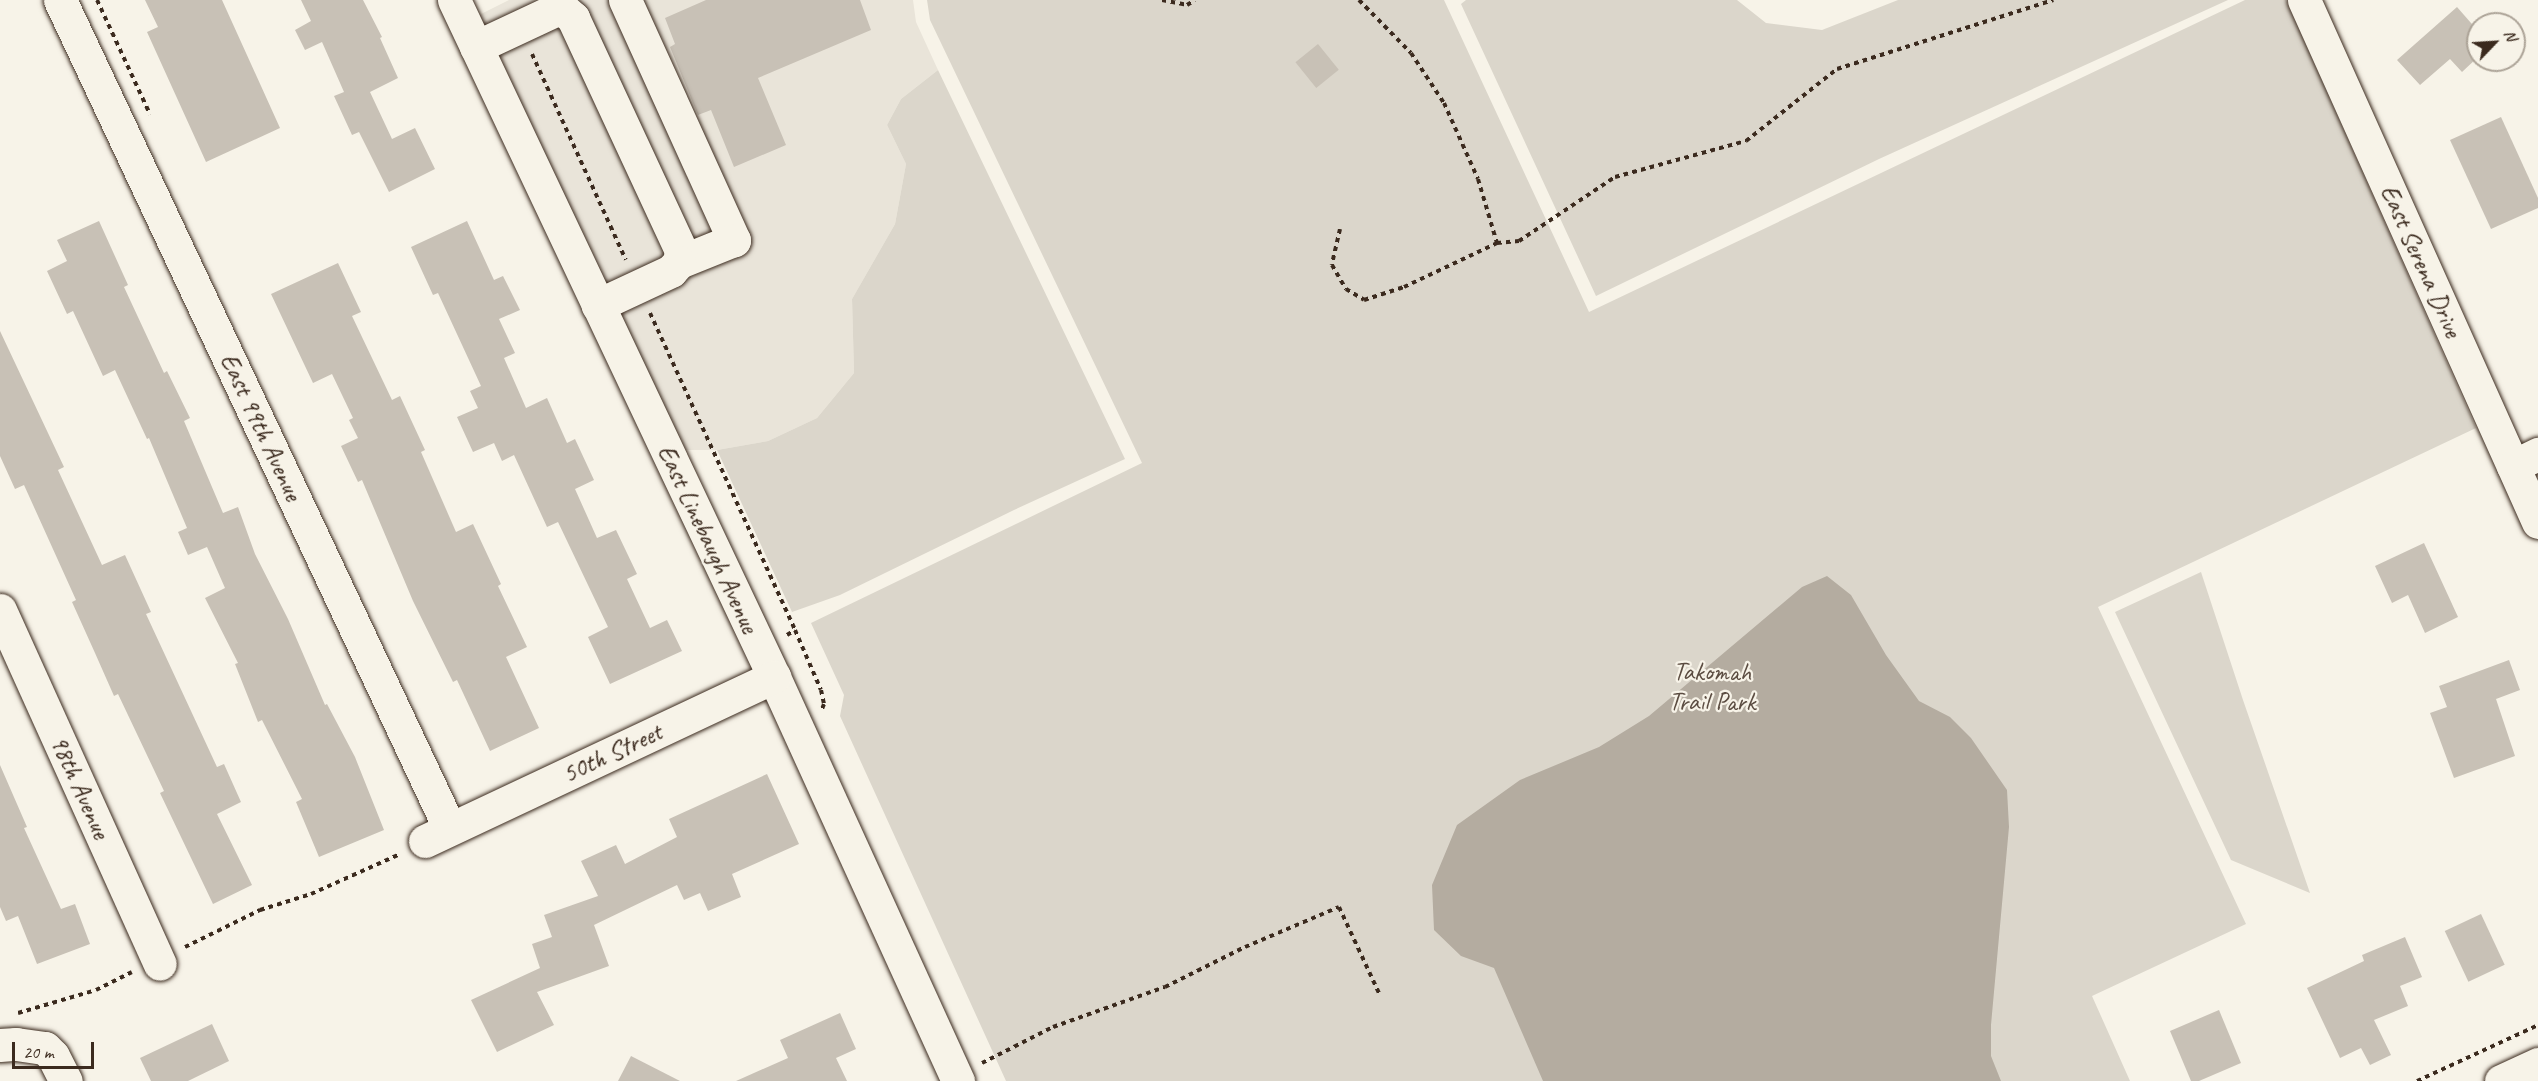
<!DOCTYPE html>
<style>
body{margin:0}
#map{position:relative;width:2538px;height:1081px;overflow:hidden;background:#f7f3e8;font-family:Caveat,sans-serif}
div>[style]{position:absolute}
.built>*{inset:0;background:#e9e4d9}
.green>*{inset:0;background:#dbd6cb}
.water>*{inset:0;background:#b4aca0}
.building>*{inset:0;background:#c8c1b6;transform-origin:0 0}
.path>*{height:4px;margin-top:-2px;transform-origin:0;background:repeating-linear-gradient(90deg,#3b2a1e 0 4.5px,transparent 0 9px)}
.roads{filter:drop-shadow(0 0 2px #3b2a1e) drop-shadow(0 0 2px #3b2a1e)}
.minor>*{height:33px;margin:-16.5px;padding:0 16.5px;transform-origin:16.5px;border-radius:16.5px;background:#f7f3e8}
span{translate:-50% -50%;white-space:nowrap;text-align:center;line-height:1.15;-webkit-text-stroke:4.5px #f7f3e8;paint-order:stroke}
.street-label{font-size:26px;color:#3b2a1e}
.park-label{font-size:26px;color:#5b4c41}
.north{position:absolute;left:2466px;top:12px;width:60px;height:60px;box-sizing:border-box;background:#f7f3e8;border:2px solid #aca397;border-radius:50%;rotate:65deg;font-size:16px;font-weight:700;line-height:24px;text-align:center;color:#3b2a1e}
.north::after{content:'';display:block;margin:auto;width:21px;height:27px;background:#3b2a1e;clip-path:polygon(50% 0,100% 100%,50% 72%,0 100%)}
.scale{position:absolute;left:12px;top:1042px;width:82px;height:27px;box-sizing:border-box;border:3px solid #3b2a1e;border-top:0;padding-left:8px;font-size:18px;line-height:21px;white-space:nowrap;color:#3b2a1e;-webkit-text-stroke:4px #f7f3e8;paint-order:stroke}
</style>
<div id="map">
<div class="built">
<div style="clip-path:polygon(509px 0,913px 0,916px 22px,938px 70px,901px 99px,887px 125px,906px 164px,895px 224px,852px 299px,854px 373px,817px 418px,768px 441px,717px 450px,684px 450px,479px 15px)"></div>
</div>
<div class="green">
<div style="clip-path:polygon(927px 0,1444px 0,1589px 312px,2245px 0,2286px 0,2476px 428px,2098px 607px,2246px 924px,2092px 996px,2130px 1081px,1006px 1081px,840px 716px,844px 695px,811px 623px,1142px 463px,930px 20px)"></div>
<div style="clip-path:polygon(1466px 0,1737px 0,1766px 23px,1822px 30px,1898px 0,2228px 0,1879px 159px,1596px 296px,1461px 4px)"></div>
<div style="clip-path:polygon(938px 70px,1125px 459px,1014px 510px,840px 595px,792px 612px,717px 450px,768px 441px,817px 418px,854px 373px,852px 299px,895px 224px,906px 164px,887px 125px,901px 99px)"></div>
<div style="clip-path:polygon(2201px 572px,2243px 700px,2310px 893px,2231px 860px,2115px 612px)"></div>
</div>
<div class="water">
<div style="clip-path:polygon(1827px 576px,1851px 595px,1886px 655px,1919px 701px,1950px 717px,1971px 738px,2007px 790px,2009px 827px,1991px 1025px,1991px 1056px,2001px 1081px,1543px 1081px,1494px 968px,1461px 956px,1434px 930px,1432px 885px,1457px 825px,1520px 780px,1599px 747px,1649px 716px,1802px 587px)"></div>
</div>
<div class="building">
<div style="clip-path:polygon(145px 0,222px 0,280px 128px,206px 162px,147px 32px,158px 27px)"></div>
<div style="clip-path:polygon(301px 0,363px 0,382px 37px,380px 38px,398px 78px,370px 92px,392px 139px,415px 128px,435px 169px,389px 192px,359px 132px,352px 135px,334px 96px,344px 92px,322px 42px,305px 50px,295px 30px,311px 21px)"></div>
<div style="clip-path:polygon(706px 0,860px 0,871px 30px,758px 78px,786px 145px,734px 167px,711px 110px,698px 115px,670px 47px,675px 44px,665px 18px)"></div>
<div style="clip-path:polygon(2457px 7px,2478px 31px,2478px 57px,2462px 72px,2450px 59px,2420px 85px,2397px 60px)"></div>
<div style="left:1318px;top:44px;width:33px;height:29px;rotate:51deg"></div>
<div style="clip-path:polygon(2501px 117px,2538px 198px,2538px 208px,2491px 229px,2450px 140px)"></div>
<div style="clip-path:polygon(99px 221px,128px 285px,124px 287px,164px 373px,167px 371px,190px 418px,184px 421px,223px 513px,238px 507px,255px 554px,288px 619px,325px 705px,327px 704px,355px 757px,384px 830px,319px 857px,296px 802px,302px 799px,262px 720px,258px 722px,235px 664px,238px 663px,205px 598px,225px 588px,207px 547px,188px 555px,178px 532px,187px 528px,149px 438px,147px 439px,115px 370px,103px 376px,73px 311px,67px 314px,47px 271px,67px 261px,57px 240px)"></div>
<div style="clip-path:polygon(467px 221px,494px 280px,503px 276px,520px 310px,499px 319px,515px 353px,504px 358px,526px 408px,547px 398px,567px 443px,575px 439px,594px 480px,575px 489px,597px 538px,616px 530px,637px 574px,627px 579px,650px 628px,667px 620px,682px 651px,610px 684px,588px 637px,608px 627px,558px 522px,547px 527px,514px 455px,502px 461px,494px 443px,473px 452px,457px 417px,478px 408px,470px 391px,481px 386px,438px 293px,433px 295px,411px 247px)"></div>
<div style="clip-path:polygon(338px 263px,361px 312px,352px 316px,392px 400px,400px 396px,425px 450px,421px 452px,456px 532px,473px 524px,501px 584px,498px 586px,527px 647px,506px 657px,539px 728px,490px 751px,457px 680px,453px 682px,413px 601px,362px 480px,358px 482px,341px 446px,358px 438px,349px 420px,353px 418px,332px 374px,313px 383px,271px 294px)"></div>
<div style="clip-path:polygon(0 331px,64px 467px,58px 470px,102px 565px,125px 555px,151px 612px,146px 614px,217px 767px,224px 764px,241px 802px,217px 814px,252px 885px,213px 904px,160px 793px,164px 791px,118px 694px,114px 696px,95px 653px,72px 602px,76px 600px,24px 485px,15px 489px,0 456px)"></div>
<div style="clip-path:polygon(2424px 543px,2458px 617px,2425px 633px,2408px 595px,2392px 603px,2375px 566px)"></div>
<div style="clip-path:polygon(2509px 660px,2520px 690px,2496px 699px,2515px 756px,2454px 778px,2430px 713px,2447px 707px,2439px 686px)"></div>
<div style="clip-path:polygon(0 765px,27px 827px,24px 828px,61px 909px,75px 904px,90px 944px,37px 964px,18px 916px,6px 921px,0 907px)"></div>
<div style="clip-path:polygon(767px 774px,799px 844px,732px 874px,741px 897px,708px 911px,700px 893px,684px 900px,677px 885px,594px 925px,609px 966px,537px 992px,554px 1025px,497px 1052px,471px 1000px,540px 968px,532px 944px,552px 937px,544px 915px,598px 896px,581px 861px,616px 845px,625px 864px,677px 837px,669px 819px)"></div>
<div style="left:2481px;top:914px;width:56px;height:40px;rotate:65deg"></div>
<div style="clip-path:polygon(2405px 937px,2422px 977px,2400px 986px,2408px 1006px,2374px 1020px,2391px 1055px,2370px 1065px,2361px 1048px,2340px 1058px,2307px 988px,2364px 961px,2362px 955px)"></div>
<div style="clip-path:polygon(2219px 1010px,2241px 1063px,2199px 1081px,2191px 1081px,2170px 1031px)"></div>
<div style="clip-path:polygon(840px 1013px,856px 1049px,836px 1058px,847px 1081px,736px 1081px,788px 1058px,780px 1040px)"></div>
<div style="clip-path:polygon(212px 1024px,229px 1061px,188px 1081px,151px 1081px,140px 1058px)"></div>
<div style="clip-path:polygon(631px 1056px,680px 1081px,618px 1081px)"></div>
</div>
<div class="path">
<div style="left:97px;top:0;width:126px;rotate:65.1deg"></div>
<div style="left:1162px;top:0;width:25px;rotate:11deg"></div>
<div style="left:1187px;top:5px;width:9px;rotate:-32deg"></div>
<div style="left:1359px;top:0;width:74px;rotate:45.5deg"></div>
<div style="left:1411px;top:53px;width:60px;rotate:56.6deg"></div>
<div style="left:1444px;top:103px;width:83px;rotate:65.9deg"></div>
<div style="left:1478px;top:179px;width:67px;rotate:73.5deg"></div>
<div style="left:1497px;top:243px;width:22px;rotate:-5deg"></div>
<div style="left:1519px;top:241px;width:115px;rotate:-33.7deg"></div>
<div style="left:1615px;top:177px;width:136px;rotate:-15.4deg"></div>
<div style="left:1746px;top:141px;width:116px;rotate:-38.4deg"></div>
<div style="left:1837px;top:69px;width:227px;rotate:-17.7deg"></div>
<div style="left:532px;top:54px;width:226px;rotate:65.5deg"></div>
<div style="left:1340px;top:229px;width:37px;rotate:103deg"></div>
<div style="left:1332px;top:265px;width:28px;rotate:60deg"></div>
<div style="left:1346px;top:289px;width:21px;rotate:31deg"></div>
<div style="left:1364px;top:300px;width:42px;rotate:-18deg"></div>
<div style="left:1404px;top:287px;width:103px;rotate:-25.3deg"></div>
<div style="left:650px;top:313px;width:349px;rotate:65.4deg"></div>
<div style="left:795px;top:630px;width:65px;rotate:66.6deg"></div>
<div style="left:821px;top:690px;width:14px;rotate:78deg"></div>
<div style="left:824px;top:704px;width:5px;rotate:112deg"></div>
<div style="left:787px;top:635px;width:9px;rotate:-32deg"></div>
<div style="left:185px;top:947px;width:84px;rotate:-26.3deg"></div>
<div style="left:260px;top:910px;width:53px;rotate:-17.4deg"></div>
<div style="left:311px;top:894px;width:98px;rotate:-24.2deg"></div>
<div style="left:18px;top:1013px;width:81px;rotate:-16.4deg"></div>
<div style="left:96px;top:990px;width:40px;rotate:-26.6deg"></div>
<div style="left:982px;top:1063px;width:80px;rotate:-26.9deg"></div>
<div style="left:1053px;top:1027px;width:119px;rotate:-19.7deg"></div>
<div style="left:1165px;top:987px;width:89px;rotate:-26.6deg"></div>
<div style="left:1245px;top:947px;width:102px;rotate:-23.1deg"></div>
<div style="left:1339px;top:907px;width:95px;rotate:65.1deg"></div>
<div style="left:2417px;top:1081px;width:133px;rotate:-24.8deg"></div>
</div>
<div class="roads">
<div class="minor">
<div style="left:60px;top:0;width:916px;rotate:64.81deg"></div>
<div style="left:454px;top:0;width:749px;rotate:64.7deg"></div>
<div style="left:774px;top:677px;width:444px;rotate:65.5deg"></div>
<div style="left:625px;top:0;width:264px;rotate:65.6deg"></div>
<div style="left:734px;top:240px;width:59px;rotate:158.2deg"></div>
<div style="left:2304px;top:0;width:572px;rotate:65.85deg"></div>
<div style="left:476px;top:47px;width:89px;rotate:-25.1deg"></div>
<div style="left:557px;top:9px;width:8px;rotate:14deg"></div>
<div style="left:565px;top:11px;width:11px;rotate:41deg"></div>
<div style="left:573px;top:18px;width:257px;rotate:65.1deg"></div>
<div style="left:681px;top:251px;width:11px;rotate:100deg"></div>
<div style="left:679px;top:262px;width:12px;rotate:132deg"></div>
<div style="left:671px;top:271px;width:81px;rotate:155deg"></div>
<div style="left:2513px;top:466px;width:28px;rotate:-26deg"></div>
<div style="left:0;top:610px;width:388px;rotate:65.7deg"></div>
<div style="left:425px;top:841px;width:386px;rotate:-25.2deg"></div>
<div style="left:0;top:1045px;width:16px;rotate:-4deg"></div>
<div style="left:16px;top:1044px;width:29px;rotate:8deg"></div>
<div style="left:45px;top:1048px;width:11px;rotate:45deg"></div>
<div style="left:53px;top:1056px;width:28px;rotate:63deg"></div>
<div style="left:2501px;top:1081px;width:41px;rotate:-24.7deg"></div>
</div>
</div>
<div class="street-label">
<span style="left:2421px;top:261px;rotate:66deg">East Serena Drive</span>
<span style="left:261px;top:427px;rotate:65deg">East 99th Avenue</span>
<span style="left:708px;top:539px;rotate:65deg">East Linebaugh Avenue</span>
<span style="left:612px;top:753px;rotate:-25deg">50th Street</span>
<span style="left:80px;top:787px;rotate:66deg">98th Avenue</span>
</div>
<div class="park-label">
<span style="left:1712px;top:687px">Takomah<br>Trail Park</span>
</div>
<div class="north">N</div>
<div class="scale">20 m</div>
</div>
